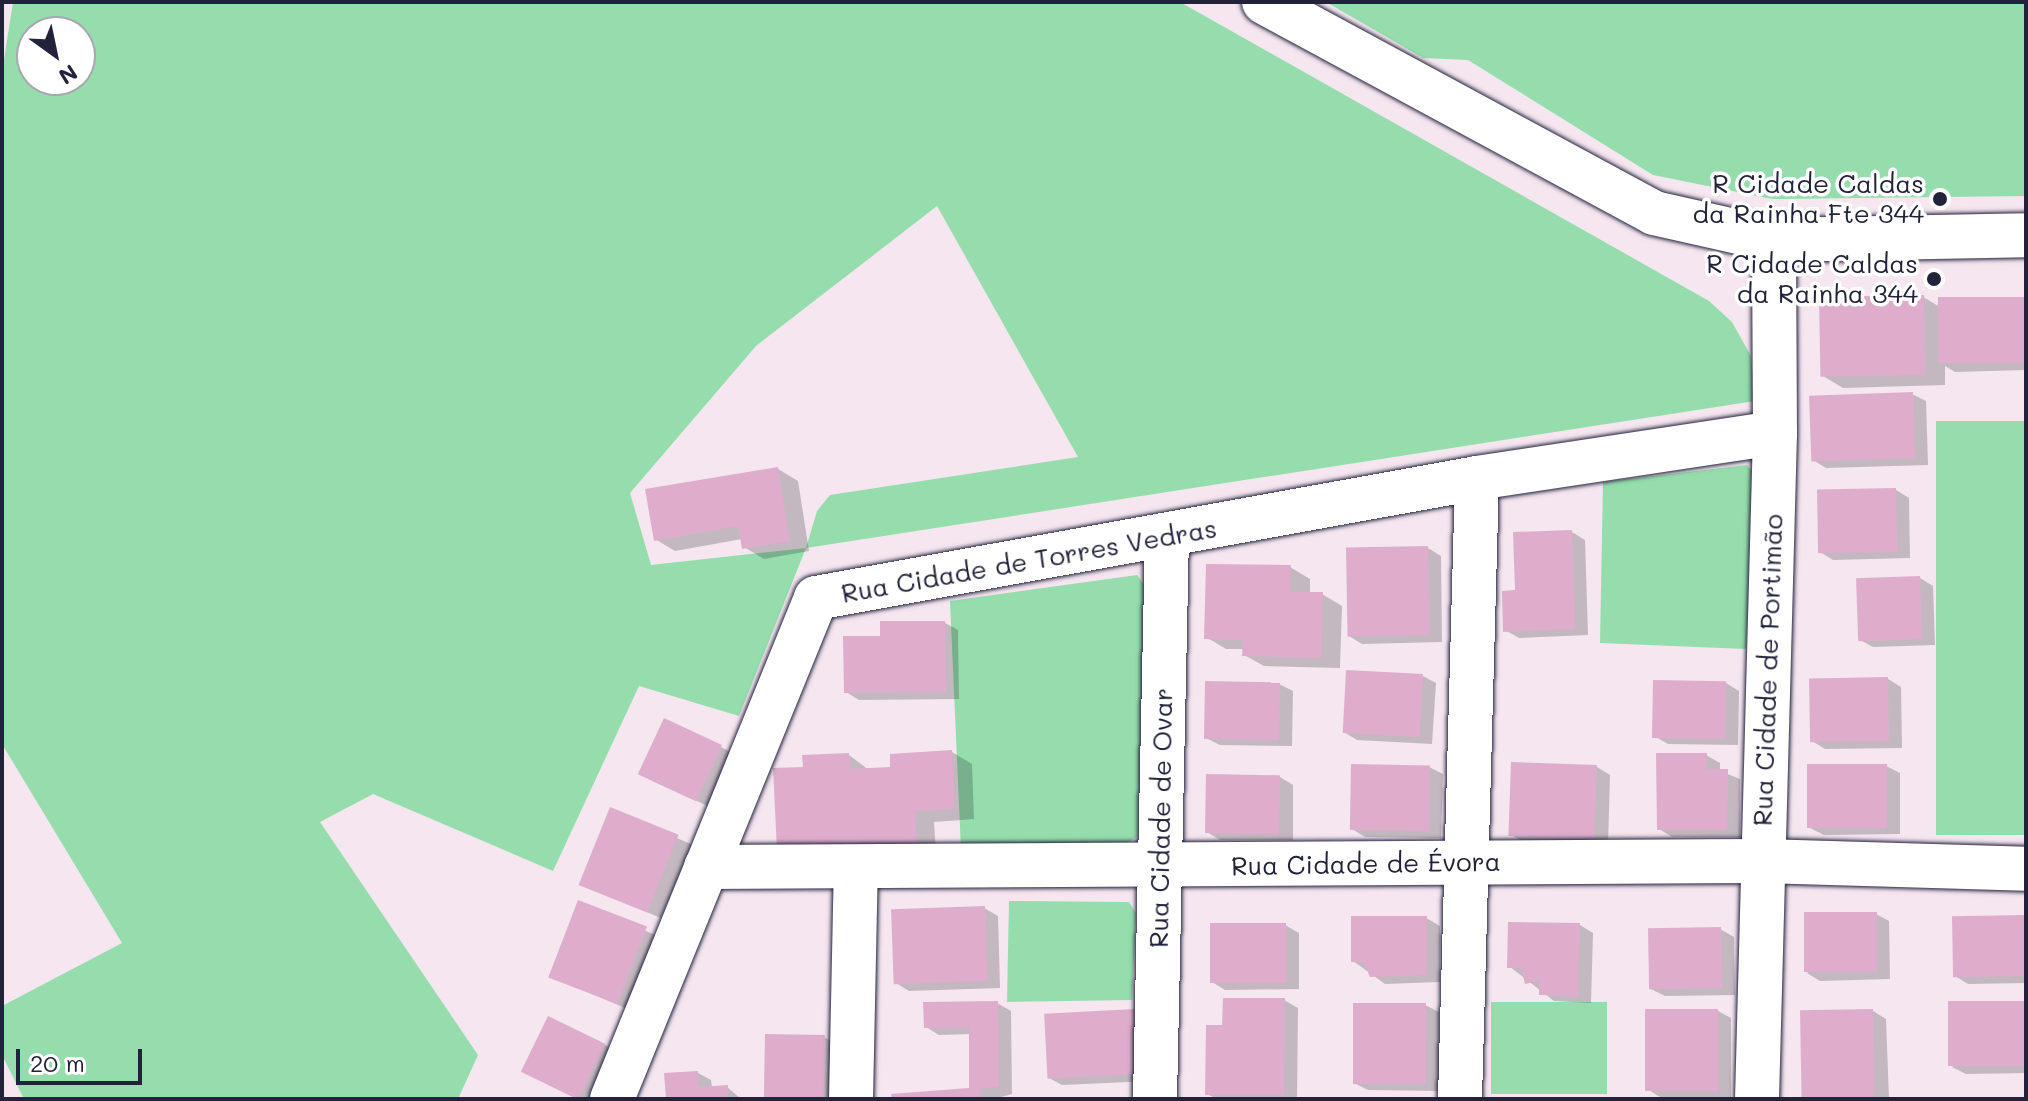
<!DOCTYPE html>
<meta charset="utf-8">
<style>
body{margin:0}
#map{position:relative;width:2028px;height:1101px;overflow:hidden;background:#f5e6f0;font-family:Mali,sans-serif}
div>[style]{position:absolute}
.green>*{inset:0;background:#95ddad;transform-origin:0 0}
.shadow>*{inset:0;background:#0003;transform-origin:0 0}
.building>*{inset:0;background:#deadcc;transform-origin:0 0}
.roads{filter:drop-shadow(0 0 2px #22223b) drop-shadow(0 0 2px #22223b)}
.minor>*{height:44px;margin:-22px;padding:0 22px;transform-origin:22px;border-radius:22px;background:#fff}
.dots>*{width:22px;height:22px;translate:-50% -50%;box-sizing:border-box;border:4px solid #fff;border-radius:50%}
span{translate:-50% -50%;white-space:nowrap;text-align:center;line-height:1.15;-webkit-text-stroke:7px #fff;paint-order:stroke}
.poi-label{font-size:26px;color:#22223b}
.right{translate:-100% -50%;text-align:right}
.street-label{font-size:26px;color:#22223b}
.frame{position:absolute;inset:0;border:4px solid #22223b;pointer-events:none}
.north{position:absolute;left:16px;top:16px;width:80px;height:80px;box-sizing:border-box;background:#fff;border:2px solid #a7a7b1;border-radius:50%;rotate:147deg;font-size:22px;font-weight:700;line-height:32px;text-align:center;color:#22223b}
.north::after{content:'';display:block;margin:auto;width:28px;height:36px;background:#22223b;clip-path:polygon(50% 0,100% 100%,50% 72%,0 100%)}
.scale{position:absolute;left:16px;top:1049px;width:126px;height:36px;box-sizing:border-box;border:4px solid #22223b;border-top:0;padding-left:10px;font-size:24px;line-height:28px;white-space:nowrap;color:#22223b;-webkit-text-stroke:6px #fff;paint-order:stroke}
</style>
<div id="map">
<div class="green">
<div style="clip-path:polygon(evenodd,13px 2px,1180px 2px,1709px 301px,1732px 322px,1751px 356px,1755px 401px,806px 548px,739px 716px,639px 686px,553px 871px,373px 794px,320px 822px,478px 1055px,458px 1099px,24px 1099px,2px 1055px,2px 1006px,122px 943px,2px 744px,2px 72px,13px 2px,32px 32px,80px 32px,80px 80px,32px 80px,32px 32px,13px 2px,937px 206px,1078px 457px,830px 495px,817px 511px,806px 548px,651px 565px,630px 493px,756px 346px,937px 206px)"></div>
<div style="clip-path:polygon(1326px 2px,2026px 2px,2026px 196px,1772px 199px,1653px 175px,1468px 60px,1423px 58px)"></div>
<div style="left:2026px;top:421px;width:414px;height:90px;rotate:90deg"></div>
<div style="clip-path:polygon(1747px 465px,1757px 477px,1746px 649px,1600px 643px,1603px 482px)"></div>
<div style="clip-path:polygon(1137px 575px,1148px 590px,1145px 832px,1124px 845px,961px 850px,950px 601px)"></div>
<div style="clip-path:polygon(1009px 901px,1129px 902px,1136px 913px,1132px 1000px,1007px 1002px)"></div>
<div style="left:1607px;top:1002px;width:92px;height:116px;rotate:90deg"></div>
</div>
<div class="shadow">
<div style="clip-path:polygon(1923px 297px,1940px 307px,2026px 299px,2026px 370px,1955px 372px,1945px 366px,1945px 385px,1843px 388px,1823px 376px)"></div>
<div style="clip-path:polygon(1912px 394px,1926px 401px,1928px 465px,1826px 468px,1813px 460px)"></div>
<div style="clip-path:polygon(778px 469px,798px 481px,809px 551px,764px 559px,744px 547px,742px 539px,675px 551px,655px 539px)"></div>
<div style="clip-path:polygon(1896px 490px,1909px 498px,1910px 558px,1833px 560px,1820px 552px)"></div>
<div style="clip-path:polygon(1572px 532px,1585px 540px,1588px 635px,1519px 638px,1505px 630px,1517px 592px)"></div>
<div style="clip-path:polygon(1428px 548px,1441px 556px,1442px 642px,1362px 644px,1349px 636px)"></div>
<div style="clip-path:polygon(1290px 567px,1310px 579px,1310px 594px,1322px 594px,1342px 606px,1340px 668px,1264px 666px,1244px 655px,1244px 649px,1226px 649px,1206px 637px)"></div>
<div style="clip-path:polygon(1920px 578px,1933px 586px,1935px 645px,1873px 647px,1860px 640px)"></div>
<div style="clip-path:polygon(945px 623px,958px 630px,959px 699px,859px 700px,846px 692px)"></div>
<div style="clip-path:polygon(1423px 676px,1436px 683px,1432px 744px,1357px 740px,1344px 732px)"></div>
<div style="clip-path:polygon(1888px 679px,1901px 687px,1902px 748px,1825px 749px,1812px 741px)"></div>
<div style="clip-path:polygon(1726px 683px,1739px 691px,1738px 745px,1668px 744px,1654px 736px)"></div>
<div style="clip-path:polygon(1279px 684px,1293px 691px,1292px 746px,1220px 745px,1206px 738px)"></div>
<div style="clip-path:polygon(721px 747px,734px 754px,710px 807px,653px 781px)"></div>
<div style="clip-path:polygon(952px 752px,972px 764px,974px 819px,934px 822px,936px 854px,799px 861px,805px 769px,849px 755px,869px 770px,892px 769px)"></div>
<div style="clip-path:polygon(1706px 755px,1720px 763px,1720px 771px,1740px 779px,1740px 837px,1672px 837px,1659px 829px)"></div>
<div style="clip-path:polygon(1886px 766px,1900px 773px,1900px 834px,1824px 835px,1810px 828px)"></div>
<div style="clip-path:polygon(1429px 767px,1443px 774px,1441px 838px,1365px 837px,1352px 829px)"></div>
<div style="clip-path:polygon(1597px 767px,1610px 775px,1608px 845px,1524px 842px,1511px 835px)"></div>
<div style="clip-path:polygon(1280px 777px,1293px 785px,1293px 840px,1220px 840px,1207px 832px)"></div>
<div style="left:611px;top:810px;width:88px;height:80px;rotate:23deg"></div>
<div style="left:580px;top:903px;width:87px;height:79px;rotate:23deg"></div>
<div style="clip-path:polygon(984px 908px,998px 916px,1000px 988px,909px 991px,896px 983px)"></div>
<div style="clip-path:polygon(1876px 914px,1889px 921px,1890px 979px,1820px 981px,1807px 973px)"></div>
<div style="clip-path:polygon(2024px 917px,2026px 983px,1968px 984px,1955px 976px)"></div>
<div style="clip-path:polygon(1426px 918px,1440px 926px,1440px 982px,1385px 984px,1353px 961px)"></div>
<div style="clip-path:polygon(1285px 925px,1299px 933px,1299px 989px,1225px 990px,1212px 982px)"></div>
<div style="clip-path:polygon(1580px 925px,1593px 933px,1591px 1003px,1554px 1001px,1509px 966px)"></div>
<div style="clip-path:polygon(1720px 929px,1734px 937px,1735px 995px,1665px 996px,1651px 989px)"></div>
<div style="clip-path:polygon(1284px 1000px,1298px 1008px,1297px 1099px,1217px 1099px,1207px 1094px,1224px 1027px)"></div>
<div style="clip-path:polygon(997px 1003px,1011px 1011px,1012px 1094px,993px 1099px,894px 1099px,971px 1090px,971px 1034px,939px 1035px,926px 1027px)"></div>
<div style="clip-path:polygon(2026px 1003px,2026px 1073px,1966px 1074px,1952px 1067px)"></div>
<div style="clip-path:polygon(1425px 1005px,1439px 1012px,1439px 1091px,1368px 1090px,1354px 1083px)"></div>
<div style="clip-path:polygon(1134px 1011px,1151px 1081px,1062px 1085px,1049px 1078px)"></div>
<div style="clip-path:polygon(1718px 1011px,1731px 1018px,1731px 1097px,1660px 1097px,1647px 1089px)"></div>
<div style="clip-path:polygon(1873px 1011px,1886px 1019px,1889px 1099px,1804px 1099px)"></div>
<div style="clip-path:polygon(824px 1037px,844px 1048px,843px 1099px,766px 1099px)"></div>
<div style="clip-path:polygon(605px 1045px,618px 1053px,597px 1099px,581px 1099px,538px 1079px)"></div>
<div style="clip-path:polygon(698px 1073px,711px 1080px,712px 1088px,727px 1087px,741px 1099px,665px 1099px)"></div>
</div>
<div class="building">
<div style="left:1924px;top:295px;width:80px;height:105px;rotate:89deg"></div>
<div style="left:2026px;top:297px;width:66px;height:88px;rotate:90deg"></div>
<div style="left:1913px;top:392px;width:66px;height:104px;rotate:88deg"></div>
<div style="clip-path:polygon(778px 467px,790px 541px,742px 549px,738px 526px,654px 541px,645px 489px)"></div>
<div style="left:1896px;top:488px;width:64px;height:79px;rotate:89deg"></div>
<div style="clip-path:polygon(1572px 530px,1575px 629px,1503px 632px,1502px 591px,1515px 590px,1513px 532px)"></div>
<div style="left:1428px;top:546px;width:89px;height:82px;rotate:89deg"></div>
<div style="clip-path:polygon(1206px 564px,1291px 565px,1290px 592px,1323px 592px,1321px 658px,1242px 656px,1243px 640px,1204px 639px)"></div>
<div style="left:1920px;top:576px;width:63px;height:64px;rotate:88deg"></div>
<div style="clip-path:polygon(880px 621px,945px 621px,946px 692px,844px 693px,843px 636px,880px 636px)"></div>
<div style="left:1346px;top:670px;width:77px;height:63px;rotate:3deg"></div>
<div style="left:1888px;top:677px;width:64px;height:79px;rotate:89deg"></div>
<div style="left:1653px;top:680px;width:73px;height:58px;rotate:1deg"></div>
<div style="left:1205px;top:681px;width:75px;height:58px;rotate:1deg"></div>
<div style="left:664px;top:718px;width:64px;height:62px;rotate:25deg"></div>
<div style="clip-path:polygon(952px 750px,955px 809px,915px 811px,917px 843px,777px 851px,773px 768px,803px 767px,802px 755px,849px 753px,850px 769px,890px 767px,890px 754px)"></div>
<div style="clip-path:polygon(1656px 753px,1707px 753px,1707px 769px,1728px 769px,1727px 830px,1657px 830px)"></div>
<div style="left:1511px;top:762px;width:86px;height:74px;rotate:2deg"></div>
<div style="left:1351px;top:764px;width:79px;height:66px;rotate:1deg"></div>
<div style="left:1887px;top:764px;width:64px;height:80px;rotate:90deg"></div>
<div style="left:1206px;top:774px;width:74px;height:59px;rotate:1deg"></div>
<div style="left:610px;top:807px;width:74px;height:84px;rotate:22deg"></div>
<div style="left:578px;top:900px;width:74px;height:83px;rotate:21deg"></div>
<div style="left:985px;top:906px;width:75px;height:94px;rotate:88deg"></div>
<div style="left:1877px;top:912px;width:60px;height:73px;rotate:90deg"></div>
<div style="left:2025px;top:915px;width:61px;height:73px;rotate:89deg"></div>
<div style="clip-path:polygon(1351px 916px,1427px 916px,1427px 975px,1370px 977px,1364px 963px,1351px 962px)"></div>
<div style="clip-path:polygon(1508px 922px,1580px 923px,1578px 996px,1539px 995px,1539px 981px,1525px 984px,1521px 968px,1507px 968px)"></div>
<div style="left:1210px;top:923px;width:76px;height:60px"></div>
<div style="left:1721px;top:927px;width:61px;height:73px;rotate:89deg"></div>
<div style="clip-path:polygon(1223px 998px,1285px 998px,1284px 1095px,1205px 1095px,1206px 1025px,1222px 1025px)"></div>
<div style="clip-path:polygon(998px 1001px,999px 1087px,981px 1088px,981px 1099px,892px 1099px,891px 1094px,969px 1088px,969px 1028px,924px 1028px,923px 1002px)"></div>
<div style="left:2026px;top:1001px;width:65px;height:78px;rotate:90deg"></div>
<div style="left:1353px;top:1003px;width:73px;height:81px"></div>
<div style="left:1135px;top:1009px;width:65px;height:91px;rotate:87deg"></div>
<div style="left:1645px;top:1009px;width:73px;height:82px"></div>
<div style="left:1873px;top:1009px;width:90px;height:73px;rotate:89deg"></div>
<div style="left:548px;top:1016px;width:64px;height:62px;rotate:26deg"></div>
<div style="left:765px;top:1034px;width:60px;height:65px;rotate:1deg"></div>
<div style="clip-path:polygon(698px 1071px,699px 1087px,728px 1085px,728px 1099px,666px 1099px,664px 1073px)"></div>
</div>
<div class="roads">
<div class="minor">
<div style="left:1264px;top:2px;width:443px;rotate:28.4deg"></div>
<div style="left:1654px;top:213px;width:123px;rotate:12.7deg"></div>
<div style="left:1774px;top:240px;width:252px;rotate:-1.1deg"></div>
<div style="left:706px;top:867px;width:1056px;rotate:-0.33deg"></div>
<div style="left:1762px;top:861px;width:264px;rotate:1.7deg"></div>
<div style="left:612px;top:1099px;width:541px;rotate:-67.84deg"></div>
<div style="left:816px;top:598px;width:672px;rotate:-10.29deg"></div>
<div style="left:1477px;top:478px;width:301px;rotate:-8.6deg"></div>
<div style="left:851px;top:1099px;width:230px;rotate:-88.8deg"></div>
<div style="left:1155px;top:1099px;width:562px;rotate:-88.78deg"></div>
<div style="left:1460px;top:1099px;width:621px;rotate:-88.43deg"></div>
<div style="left:1757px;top:1099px;width:666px;rotate:-88.45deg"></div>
<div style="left:1775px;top:433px;width:193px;rotate:-90.3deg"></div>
</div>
</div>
<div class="dots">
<div style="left:1940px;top:199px;background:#22223b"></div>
<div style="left:1934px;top:279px;background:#22223b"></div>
</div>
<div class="poi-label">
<span class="right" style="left:1924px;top:199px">R Cidade Caldas<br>da Rainha Fte 344</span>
<span class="right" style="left:1918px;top:279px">R Cidade Caldas<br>da Rainha 344</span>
</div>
<div class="street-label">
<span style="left:1029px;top:561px;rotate:-10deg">Rua Cidade de Torres Vedras</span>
<span style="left:1768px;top:670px;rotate:-88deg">Rua Cidade de Portimão</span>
<span style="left:1161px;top:818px;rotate:-89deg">Rua Cidade de Ovar</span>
<span style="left:1366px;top:864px;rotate:-1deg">Rua Cidade de Évora</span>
</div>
<div class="frame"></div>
<div class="north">N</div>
<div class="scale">20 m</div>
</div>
